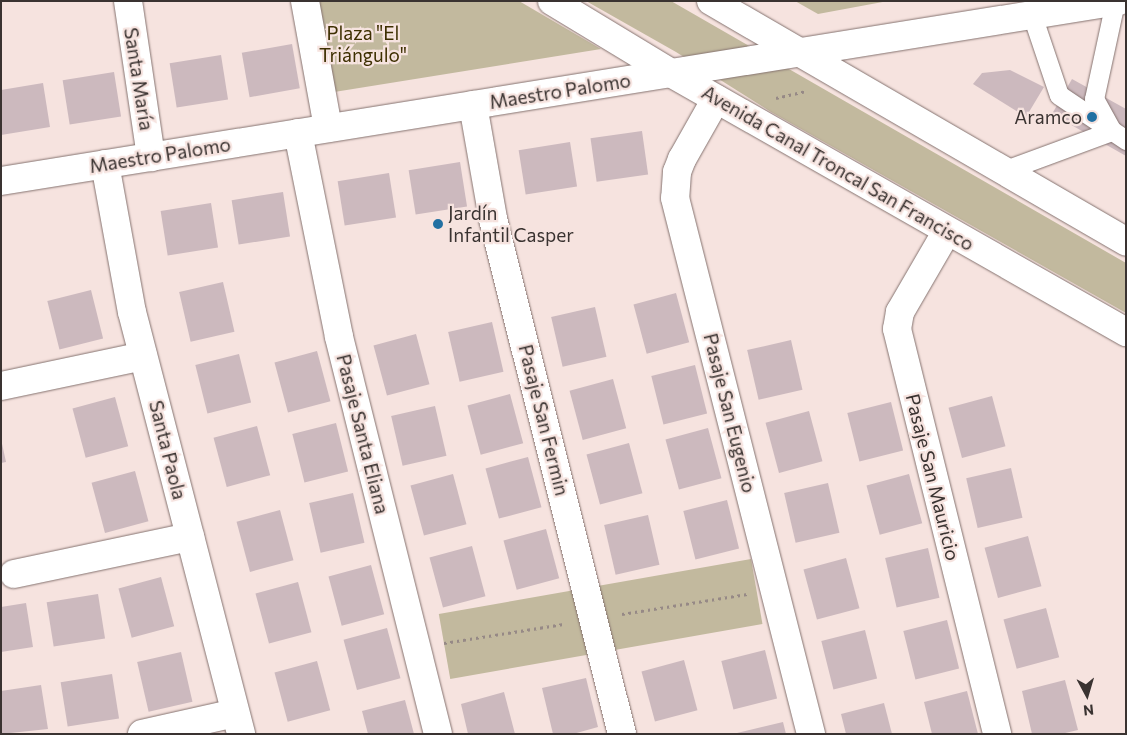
<!DOCTYPE html>
<meta charset="utf-8">
<style>
body{margin:0}
#map{position:relative;width:1127px;height:735px;overflow:hidden;background:#f6e3df;font-family:Commissioner,sans-serif}
div>[style]{position:absolute}
.green>*{inset:0;background:#c2b99e;transform-origin:0 0}
.building>*{inset:0;background:#ccb9be;transform-origin:0 0}
.path>*{height:3px;margin-top:-1.5px;transform-origin:0;background:repeating-linear-gradient(90deg,#968986 0 2.5px,transparent 0 6.5px)}
.roads{filter:drop-shadow(0 0 1px #857370) drop-shadow(0 0 1px #857370)}
.lane>*{height:19px;margin:-9.5px;padding:0 9.5px;transform-origin:9.5px;border-radius:9.5px;background:#fff}
.street>*{height:28px;margin:-14px;padding:0 14px;transform-origin:14px;border-radius:14px;background:#fff}
.secondary>*{height:28px;margin:-14px;padding:0 14px;transform-origin:14px;border-radius:14px;background:#fff}
.dots>*{width:14px;height:14px;translate:-50% -50%;box-sizing:border-box;border:2px solid #f6e3df;border-radius:50%}
span{translate:-50% -50%;white-space:nowrap;text-align:center;line-height:1.15;-webkit-text-stroke:4.5px #f6e3df;paint-order:stroke}
.park-label{font-size:19px;color:#3d2f01}
.street-label{font-size:19px;color:#3a3331}
.poi-label{font-size:19px;color:#3a3331}
.right{translate:-100% -50%;text-align:right}
.left{translate:0 -50%;text-align:left}
.frame{position:absolute;inset:0;border:2px solid #3a3331;pointer-events:none}
.north{position:absolute;left:1062px;top:670px;width:50px;height:50px;-webkit-text-stroke:4px #f6e3df;paint-order:stroke;rotate:174deg;font-size:14px;font-weight:700;line-height:20px;text-align:center;color:#3a3331}
.north::after{content:'';display:block;margin:auto;width:18px;height:22px;background:#3a3331;clip-path:polygon(50% 0,100% 100%,50% 72%,0 100%)}
</style>
<div id="map">
<div class="green">
<div style="clip-path:polygon(312px 1px,519px 1px,601px 49px,328px 93px)"></div>
<div style="clip-path:polygon(586px 1px,671px 1px,1126px 263px,1126px 313px,771px 112px,676px 52px)"></div>
<div style="clip-path:polygon(795px 1px,888px 1px,818px 14px)"></div>
<div style="left:751px;top:559px;width:66px;height:317px;rotate:80deg"></div>
</div>
<div class="building">
<div style="left:292px;top:44px;width:45px;height:51px;rotate:80deg"></div>
<div style="left:221px;top:55px;width:45px;height:52px;rotate:81deg"></div>
<div style="clip-path:polygon(1010px 70px,1044px 87px,1026px 117px,973px 84px,982px 73px)"></div>
<div style="left:114px;top:72px;width:45px;height:52px;rotate:81deg"></div>
<div style="clip-path:polygon(1072px 79px,1126px 109px,1126px 156px,1052px 114px)"></div>
<div style="clip-path:polygon(43px 83px,50px 127px,1px 135px,1px 90px)"></div>
<div style="left:642px;top:131px;width:44px;height:52px;rotate:82deg"></div>
<div style="left:570px;top:142px;width:45px;height:52px;rotate:81deg"></div>
<div style="left:460px;top:162px;width:45px;height:52px;rotate:81deg"></div>
<div style="left:389px;top:173px;width:45px;height:52px;rotate:81deg"></div>
<div style="left:283px;top:192px;width:45px;height:52px;rotate:81deg"></div>
<div style="left:211px;top:203px;width:45px;height:51px;rotate:81deg"></div>
<div style="left:223px;top:282px;width:51px;height:45px;rotate:77deg"></div>
<div style="left:91px;top:290px;width:50px;height:45px;rotate:76deg"></div>
<div style="left:676px;top:293px;width:51px;height:44px;rotate:75deg"></div>
<div style="left:595px;top:307px;width:51px;height:45px;rotate:77deg"></div>
<div style="left:492px;top:322px;width:51px;height:45px;rotate:77deg"></div>
<div style="left:416px;top:334px;width:52px;height:44px;rotate:75deg"></div>
<div style="left:791px;top:340px;width:51px;height:45px;rotate:77deg"></div>
<div style="left:317px;top:351px;width:52px;height:44px;rotate:75deg"></div>
<div style="left:239px;top:354px;width:50px;height:45px;rotate:76deg"></div>
<div style="left:695px;top:365px;width:50px;height:45px;rotate:76deg"></div>
<div style="left:613px;top:379px;width:51px;height:45px;rotate:75deg"></div>
<div style="left:510px;top:394px;width:51px;height:44px;rotate:75deg"></div>
<div style="left:992px;top:396px;width:52px;height:45px;rotate:75deg"></div>
<div style="left:115px;top:397px;width:51px;height:44px;rotate:75deg"></div>
<div style="left:891px;top:402px;width:50px;height:45px;rotate:76deg"></div>
<div style="left:435px;top:406px;width:51px;height:45px;rotate:77deg"></div>
<div style="left:809px;top:411px;width:52px;height:45px;rotate:75deg"></div>
<div style="left:336px;top:423px;width:50px;height:45px;rotate:76deg"></div>
<div style="left:257px;top:426px;width:51px;height:45px;rotate:75deg"></div>
<div style="left:708px;top:428px;width:52px;height:44px;rotate:75deg"></div>
<div style="clip-path:polygon(1px 439px,6px 462px,1px 463px)"></div>
<div style="left:629px;top:443px;width:52px;height:44px;rotate:75deg"></div>
<div style="left:528px;top:457px;width:52px;height:44px;rotate:75deg"></div>
<div style="left:1011px;top:468px;width:51px;height:46px;rotate:77deg"></div>
<div style="left:135px;top:471px;width:52px;height:45px;rotate:75deg"></div>
<div style="left:453px;top:474px;width:52px;height:44px;rotate:75deg"></div>
<div style="left:909px;top:474px;width:51px;height:44px;rotate:75deg"></div>
<div style="left:828px;top:483px;width:51px;height:45px;rotate:77deg"></div>
<div style="left:353px;top:493px;width:51px;height:45px;rotate:77deg"></div>
<div style="left:727px;top:500px;width:50px;height:45px;rotate:76deg"></div>
<div style="left:280px;top:510px;width:52px;height:45px;rotate:75deg"></div>
<div style="left:648px;top:515px;width:51px;height:45px;rotate:77deg"></div>
<div style="left:546px;top:529px;width:51px;height:44px;rotate:75deg"></div>
<div style="left:1028px;top:536px;width:52px;height:45px;rotate:75deg"></div>
<div style="left:472px;top:546px;width:52px;height:44px;rotate:75deg"></div>
<div style="left:928px;top:548px;width:51px;height:44px;rotate:77deg"></div>
<div style="left:846px;top:558px;width:52px;height:44px;rotate:75deg"></div>
<div style="left:371px;top:565px;width:51px;height:44px;rotate:75deg"></div>
<div style="left:161px;top:577px;width:51px;height:44px;rotate:75deg"></div>
<div style="left:298px;top:582px;width:52px;height:44px;rotate:75deg"></div>
<div style="left:98px;top:594px;width:45px;height:52px;rotate:81deg"></div>
<div style="clip-path:polygon(26px 603px,33px 647px,1px 652px,1px 607px)"></div>
<div style="left:1046px;top:608px;width:51px;height:44px;rotate:75deg"></div>
<div style="left:947px;top:620px;width:50px;height:45px;rotate:76deg"></div>
<div style="left:387px;top:628px;width:52px;height:45px;rotate:75deg"></div>
<div style="left:865px;top:630px;width:50px;height:45px;rotate:76deg"></div>
<div style="left:765px;top:650px;width:50px;height:45px;rotate:76deg"></div>
<div style="left:181px;top:652px;width:51px;height:45px;rotate:77deg"></div>
<div style="left:684px;top:660px;width:52px;height:44px;rotate:75deg"></div>
<div style="left:317px;top:661px;width:51px;height:44px;rotate:75deg"></div>
<div style="left:112px;top:674px;width:45px;height:52px;rotate:81deg"></div>
<div style="clip-path:polygon(586px 678px,598px 727px,573px 734px,553px 734px,542px 688px)"></div>
<div style="clip-path:polygon(1065px 680px,1078px 730px,1061px 734px,1032px 734px,1022px 691px)"></div>
<div style="clip-path:polygon(41px 685px,48px 729px,1px 734px,1px 691px)"></div>
<div style="clip-path:polygon(967px 691px,978px 734px,932px 734px,924px 702px)"></div>
<div style="clip-path:polygon(504px 692px,515px 734px,468px 734px,461px 704px)"></div>
<div style="clip-path:polygon(405px 700px,414px 734px,368px 734px,362px 711px)"></div>
<div style="clip-path:polygon(884px 703px,892px 734px,846px 734px,841px 714px)"></div>
<div style="clip-path:polygon(783px 722px,786px 734px,737px 734px,737px 733px)"></div>
</div>
<div class="path">
<div style="left:776px;top:98px;width:31px;rotate:-13deg"></div>
<div style="left:622px;top:614px;width:127px;rotate:-9.1deg"></div>
<div style="left:444px;top:643px;width:121px;rotate:-9deg"></div>
</div>
<div class="roads">
<div class="lane">
<div style="left:1032px;top:15px;width:84px;rotate:71.4deg"></div>
<div style="left:1059px;top:95px;width:81px;rotate:33.9deg"></div>
<div style="left:1003px;top:171px;width:116px;rotate:-20.2deg"></div>
<div style="left:1112px;top:131px;width:37px;rotate:-119deg"></div>
<div style="left:1094px;top:99px;width:99px;rotate:-77.8deg"></div>
</div>
<div class="street">
<div style="left:128px;top:1px;width:158px;rotate:81.6deg"></div>
<div style="left:305px;top:1px;width:129px;rotate:79.7deg"></div>
<div style="left:716px;top:99px;width:69px;rotate:119.5deg"></div>
<div style="left:682px;top:159px;width:14px;rotate:111deg"></div>
<div style="left:677px;top:172px;width:26px;rotate:94deg"></div>
<div style="left:675px;top:198px;width:553px;rotate:75.76deg"></div>
<div style="left:473px;top:105px;width:116px;rotate:80deg"></div>
<div style="left:493px;top:219px;width:531px;rotate:75.94deg"></div>
<div style="left:298px;top:133px;width:208px;rotate:78.6deg"></div>
<div style="left:339px;top:337px;width:409px;rotate:76deg"></div>
<div style="left:105px;top:164px;width:150px;rotate:79.7deg"></div>
<div style="left:132px;top:312px;width:436px;rotate:75.5deg"></div>
<div style="left:947px;top:231px;width:94px;rotate:120.1deg"></div>
<div style="left:900px;top:312px;width:17px;rotate:100deg"></div>
<div style="left:897px;top:329px;width:417px;rotate:76.1deg"></div>
<div style="left:1px;top:386px;width:145px;rotate:-11.9deg"></div>
<div style="left:14px;top:574px;width:180px;rotate:-11.9deg"></div>
<div style="left:142px;top:734px;width:95px;rotate:-12.7deg"></div>
</div>
<div class="secondary">
<div style="left:552px;top:1px;width:139px;rotate:31.2deg"></div>
<div style="left:671px;top:73px;width:524px;rotate:29.65deg"></div>
<div style="left:711px;top:1px;width:480px;rotate:30.1deg"></div>
<div style="left:1px;top:181px;width:1132px;rotate:-9.15deg"></div>
</div>
</div>
<div class="dots">
<div style="left:1092px;top:117px;background:#2270a2"></div>
<div style="left:438px;top:224px;background:#2270a2"></div>
</div>
<div class="park-label">
<span style="left:363px;top:44px">Plaza "El<br>Triángulo"</span>
</div>
<div class="street-label">
<span style="left:139px;top:79px;rotate:81deg">Santa María</span>
<span style="left:560px;top:91px;rotate:-9deg">Maestro Palomo</span>
<span style="left:160px;top:155px;rotate:-9deg">Maestro Palomo</span>
<span style="left:838px;top:168px;rotate:30deg">Avenida Canal Troncal San Francisco</span>
<span style="left:730px;top:413px;rotate:76deg">Pasaje San Eugenio</span>
<span style="left:544px;top:420px;rotate:76deg">Pasaje San Fermin</span>
<span style="left:363px;top:434px;rotate:76deg">Pasaje Santa Eliana</span>
<span style="left:168px;top:450px;rotate:76deg">Santa Paola</span>
<span style="left:933px;top:477px;rotate:76deg">Pasaje San Mauricio</span>
</div>
<div class="poi-label">
<span class="right" style="left:1082px;top:117px">Aramco</span>
<span class="left" style="left:448px;top:224px">Jardín<br>Infantil Casper</span>
</div>
<div class="frame"></div>
<div class="north">N</div>
</div>
